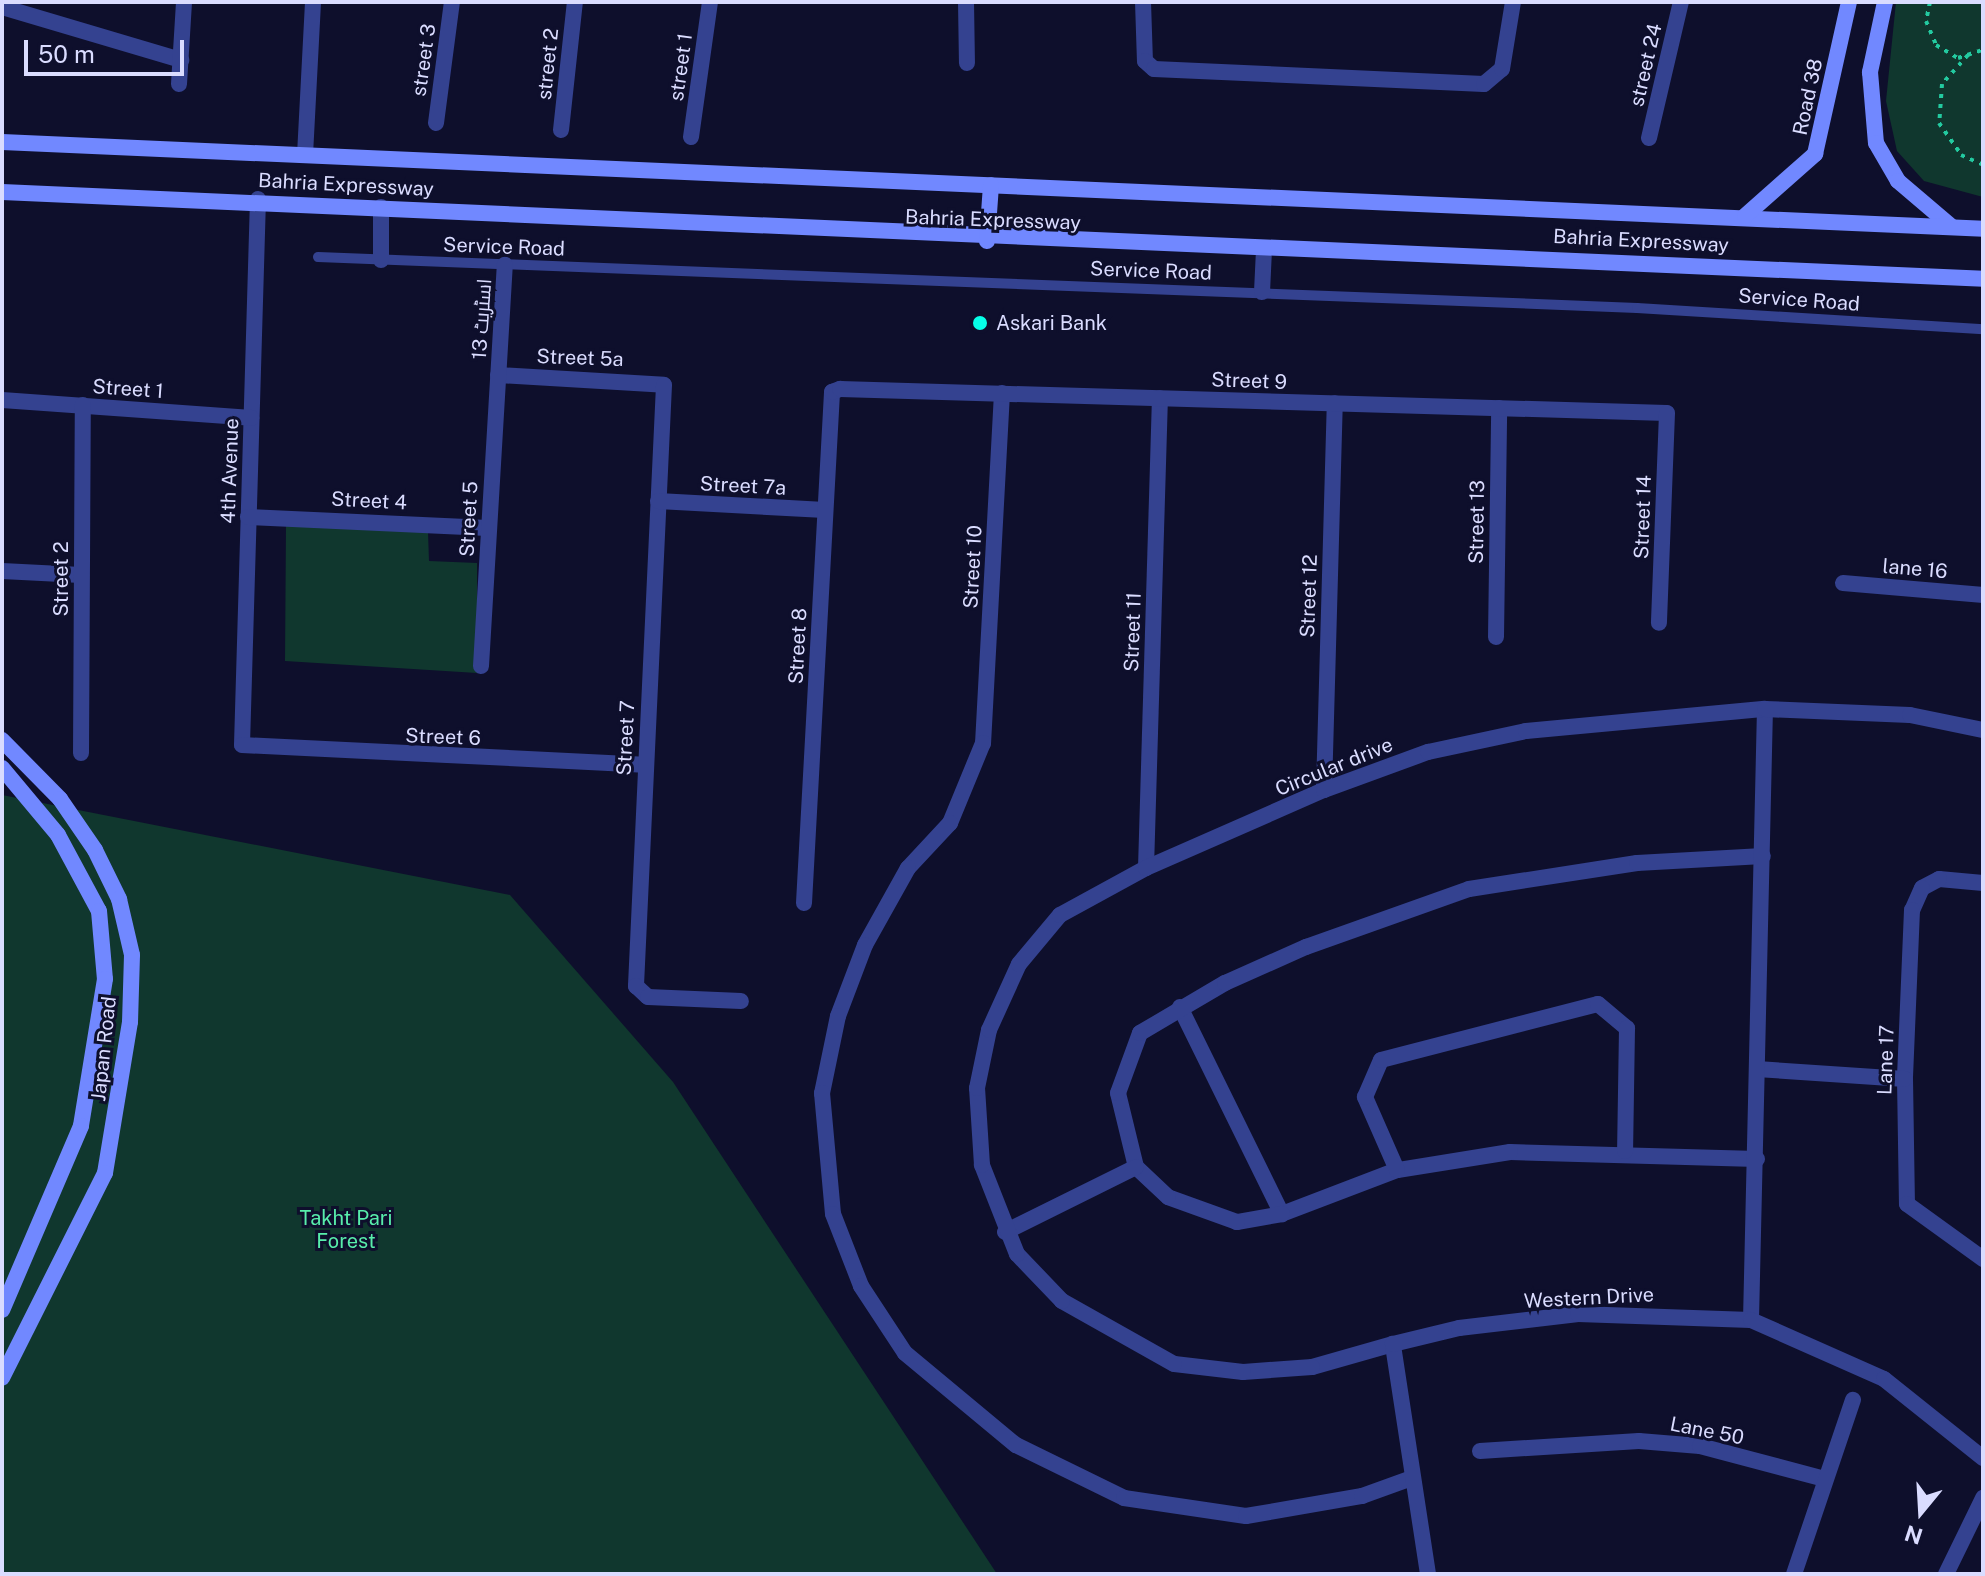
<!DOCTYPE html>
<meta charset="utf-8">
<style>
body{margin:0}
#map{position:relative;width:1985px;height:1576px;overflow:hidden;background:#0e0f2c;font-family:"Public Sans",Cairo,sans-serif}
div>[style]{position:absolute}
.green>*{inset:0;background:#10372e}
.path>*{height:4px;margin-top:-2px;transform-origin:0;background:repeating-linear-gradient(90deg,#23caa0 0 4px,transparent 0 10px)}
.service>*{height:10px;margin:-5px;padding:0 5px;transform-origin:5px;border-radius:5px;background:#344290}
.minor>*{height:16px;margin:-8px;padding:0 8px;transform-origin:8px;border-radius:8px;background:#344290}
.secondary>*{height:16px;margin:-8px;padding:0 8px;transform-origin:8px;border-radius:8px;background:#7188ff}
.dots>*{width:22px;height:22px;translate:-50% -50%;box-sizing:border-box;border:4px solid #0e0f2c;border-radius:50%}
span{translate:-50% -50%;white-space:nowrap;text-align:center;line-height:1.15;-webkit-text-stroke:6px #0e0f2c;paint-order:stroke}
.street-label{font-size:20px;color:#dadcff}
.poi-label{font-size:20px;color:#dadcff}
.left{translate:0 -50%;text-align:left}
.park-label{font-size:20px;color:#58edab}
.frame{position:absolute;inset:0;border:4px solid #dadcff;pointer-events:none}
.north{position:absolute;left:1881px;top:1472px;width:80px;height:80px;-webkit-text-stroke:6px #0e0f2c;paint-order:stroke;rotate:198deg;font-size:22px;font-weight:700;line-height:32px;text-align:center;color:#dadcff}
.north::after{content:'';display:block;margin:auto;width:28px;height:36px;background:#dadcff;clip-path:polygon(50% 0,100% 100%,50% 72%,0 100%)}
.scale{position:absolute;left:24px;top:40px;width:160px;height:36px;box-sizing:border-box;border:4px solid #dadcff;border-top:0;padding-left:10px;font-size:24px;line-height:28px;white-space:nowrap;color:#dadcff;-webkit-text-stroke:6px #0e0f2c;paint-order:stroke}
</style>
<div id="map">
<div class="green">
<div style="clip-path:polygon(1896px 2px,1983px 2px,1983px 197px,1924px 181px,1897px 151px,1886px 101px)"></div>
<div style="clip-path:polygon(286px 525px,428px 532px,429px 561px,477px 563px,477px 673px,285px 661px)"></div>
<div style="clip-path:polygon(2px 795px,510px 895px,673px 1082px,997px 1574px,2px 1574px)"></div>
</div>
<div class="path">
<div style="left:1930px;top:2px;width:19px;rotate:102deg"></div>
<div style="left:1926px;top:21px;width:26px;rotate:67deg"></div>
<div style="left:1936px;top:45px;width:26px;rotate:31deg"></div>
<div style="left:1958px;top:58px;width:26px;rotate:-18deg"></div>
<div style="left:1968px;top:55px;width:39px;rotate:132deg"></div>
<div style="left:1942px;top:84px;width:39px;rotate:94deg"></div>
<div style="left:1939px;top:123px;width:39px;rotate:55deg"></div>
<div style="left:1961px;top:155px;width:24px;rotate:24deg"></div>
</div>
<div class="service">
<div style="left:318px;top:257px;width:1320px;rotate:2.21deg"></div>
<div style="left:1637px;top:308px;width:347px;rotate:3.5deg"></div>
</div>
<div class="minor">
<div style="left:966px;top:2px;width:61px;rotate:89.1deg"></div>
<div style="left:1143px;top:2px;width:59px;rotate:88.1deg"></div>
<div style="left:1145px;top:61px;width:12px;rotate:42deg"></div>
<div style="left:1154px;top:69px;width:330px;rotate:2.6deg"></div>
<div style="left:1484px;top:84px;width:23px;rotate:-40deg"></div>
<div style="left:1502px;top:69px;width:68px;rotate:-80.7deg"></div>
<div style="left:2px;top:7px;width:187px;rotate:16.5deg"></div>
<div style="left:179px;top:84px;width:82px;rotate:-86.5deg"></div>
<div style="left:436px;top:123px;width:122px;rotate:-82.5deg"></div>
<div style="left:561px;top:130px;width:129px;rotate:-83.8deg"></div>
<div style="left:691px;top:137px;width:136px;rotate:-82deg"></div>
<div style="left:1649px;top:138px;width:140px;rotate:-76.8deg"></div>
<div style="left:305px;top:155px;width:153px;rotate:-87deg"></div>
<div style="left:258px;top:199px;width:546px;rotate:91.68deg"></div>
<div style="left:242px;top:745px;width:402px;rotate:2.8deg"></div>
<div style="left:381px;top:260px;width:53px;rotate:-90deg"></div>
<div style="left:1262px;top:292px;width:43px;rotate:-87.3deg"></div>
<div style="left:498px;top:375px;width:166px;rotate:3.4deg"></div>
<div style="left:664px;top:385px;width:602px;rotate:92.67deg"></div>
<div style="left:636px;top:986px;width:16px;rotate:43deg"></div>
<div style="left:648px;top:997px;width:93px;rotate:2.5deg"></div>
<div style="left:1002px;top:393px;width:351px;rotate:93.1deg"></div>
<div style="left:983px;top:743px;width:87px;rotate:112.4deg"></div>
<div style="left:950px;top:823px;width:62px;rotate:133deg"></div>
<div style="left:908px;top:868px;width:88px;rotate:119.2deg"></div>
<div style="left:865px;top:945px;width:76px;rotate:110.8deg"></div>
<div style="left:838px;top:1016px;width:79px;rotate:101.7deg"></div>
<div style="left:822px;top:1093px;width:121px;rotate:84.8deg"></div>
<div style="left:833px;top:1214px;width:77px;rotate:68.7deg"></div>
<div style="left:861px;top:1286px;width:80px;rotate:56.7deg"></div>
<div style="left:905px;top:1353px;width:144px;rotate:39.7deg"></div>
<div style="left:1016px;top:1445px;width:120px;rotate:26.1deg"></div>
<div style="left:1124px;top:1498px;width:123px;rotate:8.4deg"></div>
<div style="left:1246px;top:1516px;width:118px;rotate:-9.8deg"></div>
<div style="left:1362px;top:1496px;width:53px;rotate:-19.8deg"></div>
<div style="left:2px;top:400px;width:250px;rotate:4.1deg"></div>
<div style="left:658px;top:501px;width:167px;rotate:3.1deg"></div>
<div style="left:248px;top:517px;width:240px;rotate:2.6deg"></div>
<div style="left:2px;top:571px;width:79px;rotate:2.9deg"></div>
<div style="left:1843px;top:583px;width:141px;rotate:4.9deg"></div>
<div style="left:1496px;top:637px;width:229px;rotate:-89.2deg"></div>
<div style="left:481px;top:666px;width:402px;rotate:-86.6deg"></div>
<div style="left:81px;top:753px;width:348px;rotate:-89.7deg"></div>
<div style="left:1324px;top:790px;width:387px;rotate:-88.4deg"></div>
<div style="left:1146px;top:868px;width:470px;rotate:-88.3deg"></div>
<div style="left:1983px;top:883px;width:44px;rotate:-174.8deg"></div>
<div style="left:1939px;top:879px;width:19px;rotate:152deg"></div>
<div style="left:1922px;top:888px;width:24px;rotate:114deg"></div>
<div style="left:1912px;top:910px;width:169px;rotate:92.4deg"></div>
<div style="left:1905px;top:1079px;width:125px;rotate:89.1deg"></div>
<div style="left:1907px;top:1204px;width:94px;rotate:35.9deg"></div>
<div style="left:804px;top:903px;width:512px;rotate:-86.86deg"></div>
<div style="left:832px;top:392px;width:9px;rotate:-21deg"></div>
<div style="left:840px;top:389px;width:827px;rotate:1.66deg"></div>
<div style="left:1667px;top:413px;width:210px;rotate:92.2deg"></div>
<div style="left:1180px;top:1007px;width:231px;rotate:63.8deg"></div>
<div style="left:1757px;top:1069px;width:148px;rotate:3.9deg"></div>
<div style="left:1757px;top:1159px;width:247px;rotate:-178.4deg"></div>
<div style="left:1510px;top:1152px;width:114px;rotate:170.9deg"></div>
<div style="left:1397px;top:1170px;width:123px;rotate:159.1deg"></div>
<div style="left:1282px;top:1214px;width:46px;rotate:169.9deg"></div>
<div style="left:1237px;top:1222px;width:73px;rotate:-160.1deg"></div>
<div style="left:1168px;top:1197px;width:44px;rotate:-136.8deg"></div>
<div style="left:1136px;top:1167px;width:76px;rotate:-103.7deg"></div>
<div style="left:1118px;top:1093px;width:64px;rotate:-69.9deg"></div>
<div style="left:1140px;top:1033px;width:99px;rotate:-30.5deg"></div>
<div style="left:1225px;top:983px;width:89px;rotate:-24deg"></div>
<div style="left:1306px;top:947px;width:173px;rotate:-19.6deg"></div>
<div style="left:1469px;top:889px;width:170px;rotate:-8.8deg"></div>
<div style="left:1637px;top:863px;width:126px;rotate:-3.2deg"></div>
<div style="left:1397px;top:1170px;width:80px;rotate:-113.7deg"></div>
<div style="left:1365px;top:1097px;width:40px;rotate:-66.6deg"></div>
<div style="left:1381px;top:1060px;width:224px;rotate:-14.5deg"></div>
<div style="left:1598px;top:1004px;width:38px;rotate:40deg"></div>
<div style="left:1627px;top:1028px;width:123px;rotate:90.9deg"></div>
<div style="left:1005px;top:1232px;width:146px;rotate:-26.4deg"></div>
<div style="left:1751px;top:1320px;width:611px;rotate:-88.69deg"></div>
<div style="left:1393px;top:1344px;width:84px;rotate:164.1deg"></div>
<div style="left:1312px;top:1367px;width:69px;rotate:175.9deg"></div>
<div style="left:1243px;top:1372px;width:69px;rotate:-173.4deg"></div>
<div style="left:1174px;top:1364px;width:129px;rotate:-150.6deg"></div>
<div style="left:1062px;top:1301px;width:65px;rotate:-133.8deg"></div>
<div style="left:1017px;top:1254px;width:96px;rotate:-111.5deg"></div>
<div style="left:982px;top:1165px;width:77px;rotate:-93.7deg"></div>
<div style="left:977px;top:1088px;width:59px;rotate:-78.3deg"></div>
<div style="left:989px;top:1030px;width:72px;rotate:-65.6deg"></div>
<div style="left:1019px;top:964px;width:64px;rotate:-50.1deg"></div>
<div style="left:1060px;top:915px;width:98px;rotate:-28.7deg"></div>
<div style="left:1146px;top:868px;width:194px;rotate:-23.7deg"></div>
<div style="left:1324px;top:790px;width:111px;rotate:-20.1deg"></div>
<div style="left:1428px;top:752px;width:100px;rotate:-12.1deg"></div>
<div style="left:1526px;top:731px;width:240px;rotate:-5.3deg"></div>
<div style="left:1765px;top:709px;width:145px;rotate:2.4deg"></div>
<div style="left:1910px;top:715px;width:75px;rotate:11.6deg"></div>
<div style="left:1480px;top:1451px;width:159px;rotate:-3.6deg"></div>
<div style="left:1639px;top:1441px;width:61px;rotate:4.7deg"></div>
<div style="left:1700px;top:1446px;width:129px;rotate:14.8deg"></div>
<div style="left:1428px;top:1574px;width:233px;rotate:-98.7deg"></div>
<div style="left:1393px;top:1344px;width:68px;rotate:-13.6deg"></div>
<div style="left:1459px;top:1328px;width:120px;rotate:-6.7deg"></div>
<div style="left:1578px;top:1314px;width:173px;rotate:2deg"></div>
<div style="left:1751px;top:1320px;width:145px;rotate:23.9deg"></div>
<div style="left:1884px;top:1379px;width:127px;rotate:38.6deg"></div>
<div style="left:1794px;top:1574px;width:184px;rotate:-71.3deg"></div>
<div style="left:1946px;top:1574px;width:85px;rotate:-64deg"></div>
</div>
<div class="secondary">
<div style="left:1885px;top:2px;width:72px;rotate:102.1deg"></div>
<div style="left:1870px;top:72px;width:71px;rotate:85.2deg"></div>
<div style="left:1876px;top:143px;width:44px;rotate:59.9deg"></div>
<div style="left:1898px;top:181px;width:71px;rotate:40.4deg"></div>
<div style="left:2px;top:142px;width:1983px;rotate:2.51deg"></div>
<div style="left:2px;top:192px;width:1983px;rotate:2.51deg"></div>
<div style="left:1745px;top:216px;width:94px;rotate:-41.5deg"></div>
<div style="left:1815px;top:154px;width:156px;rotate:-77.4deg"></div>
<div style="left:987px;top:241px;width:56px;rotate:-85.9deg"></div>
<div style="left:2px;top:740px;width:83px;rotate:45.5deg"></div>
<div style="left:60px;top:799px;width:62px;rotate:55.5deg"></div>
<div style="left:95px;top:850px;width:55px;rotate:63.9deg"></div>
<div style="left:119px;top:899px;width:57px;rotate:76.9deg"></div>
<div style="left:132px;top:955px;width:67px;rotate:91.7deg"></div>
<div style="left:130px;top:1022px;width:153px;rotate:99.4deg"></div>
<div style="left:105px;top:1173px;width:229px;rotate:116.7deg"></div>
<div style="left:2px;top:768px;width:87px;rotate:50.1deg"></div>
<div style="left:58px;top:835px;width:86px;rotate:61.7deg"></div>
<div style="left:99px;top:911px;width:68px;rotate:85deg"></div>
<div style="left:105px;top:979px;width:149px;rotate:99.3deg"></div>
<div style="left:81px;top:1126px;width:200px;rotate:113.2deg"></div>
</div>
<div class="dots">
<div style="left:980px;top:323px;background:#06ffe8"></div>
</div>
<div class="street-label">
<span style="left:424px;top:60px;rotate:-82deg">street 3</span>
<span style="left:548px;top:64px;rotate:-84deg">street 2</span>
<span style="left:1646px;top:65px;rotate:-77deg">street 24</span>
<span style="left:681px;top:67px;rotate:-82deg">street 1</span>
<span style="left:1808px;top:97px;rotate:-78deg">Road 38</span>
<span style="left:346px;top:185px;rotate:3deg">Bahria Expressway</span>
<span style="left:993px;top:220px;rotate:2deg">Bahria Expressway</span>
<span style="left:1641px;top:241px;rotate:3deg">Bahria Expressway</span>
<span style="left:504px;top:247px;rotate:2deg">Service Road</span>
<span style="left:1151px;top:271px;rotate:2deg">Service Road</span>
<span style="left:1799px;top:300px;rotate:4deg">Service Road</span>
<span style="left:482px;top:319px;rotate:-86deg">اسٹریٹ 13</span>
<span style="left:580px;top:358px;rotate:2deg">Street 5a</span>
<span style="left:1249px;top:381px;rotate:2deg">Street 9</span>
<span style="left:128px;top:389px;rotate:4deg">Street 1</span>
<span style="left:230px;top:471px;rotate:-88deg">4th Avenue</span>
<span style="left:743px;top:486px;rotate:3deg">Street 7a</span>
<span style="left:369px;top:501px;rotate:3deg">Street 4</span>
<span style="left:1643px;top:517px;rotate:-88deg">Street 14</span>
<span style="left:469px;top:519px;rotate:-87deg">Street 5</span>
<span style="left:1477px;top:522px;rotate:-89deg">Street 13</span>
<span style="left:973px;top:567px;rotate:-87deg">Street 10</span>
<span style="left:1915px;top:569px;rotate:5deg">lane 16</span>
<span style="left:61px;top:579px;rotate:-90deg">Street 2</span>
<span style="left:1309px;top:596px;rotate:-88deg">Street 12</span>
<span style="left:1133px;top:632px;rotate:-88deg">Street 11</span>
<span style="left:798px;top:646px;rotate:-87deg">Street 8</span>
<span style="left:443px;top:737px;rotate:2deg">Street 6</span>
<span style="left:626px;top:738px;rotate:-87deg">Street 7</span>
<span style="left:1334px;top:767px;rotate:-22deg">Circular drive</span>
<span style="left:104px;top:1049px;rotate:-84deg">Japan Road</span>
<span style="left:1886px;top:1060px;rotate:-88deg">Lane 17</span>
<span style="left:1589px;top:1298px;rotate:-3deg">Western Drive</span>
<span style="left:1707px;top:1431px;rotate:11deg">Lane 50</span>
</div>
<div class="poi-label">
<span class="left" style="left:996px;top:323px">Askari Bank</span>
</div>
<div class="park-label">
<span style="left:346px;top:1230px">Takht Pari<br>Forest</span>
</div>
<div class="frame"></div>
<div class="north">N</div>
<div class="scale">50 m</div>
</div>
